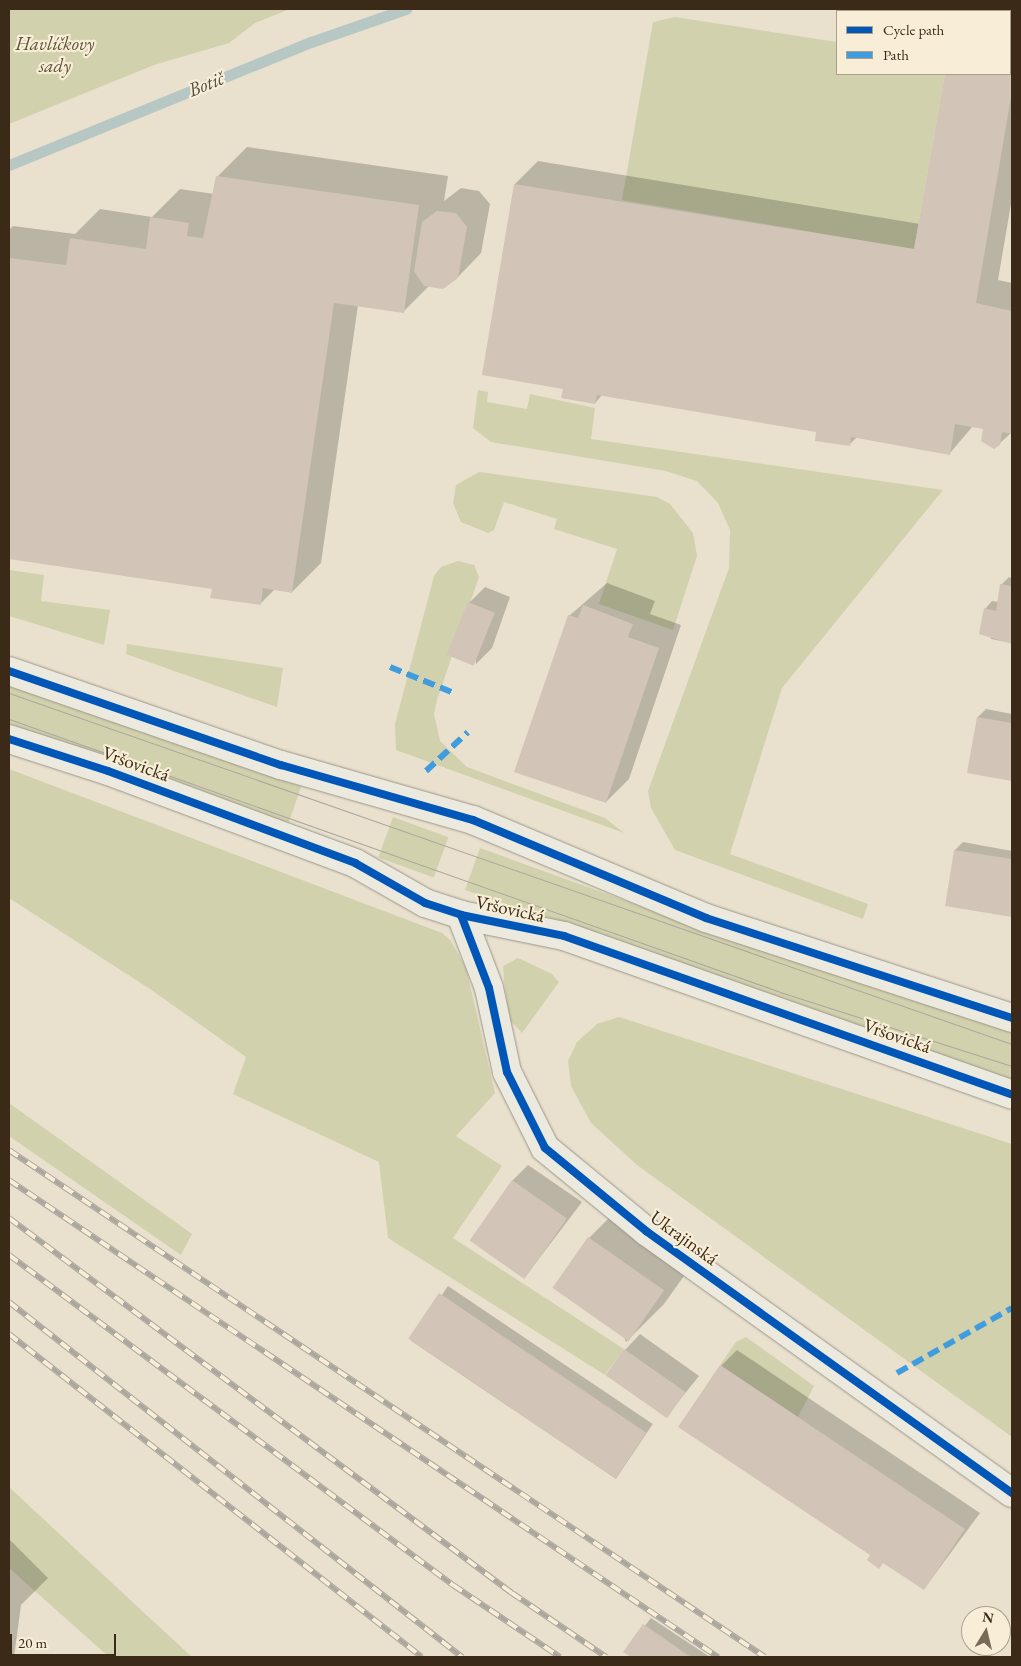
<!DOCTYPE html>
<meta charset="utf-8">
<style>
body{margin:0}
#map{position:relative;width:1021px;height:1666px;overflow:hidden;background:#e9e1ce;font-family:"EB Garamond",serif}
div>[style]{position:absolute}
.green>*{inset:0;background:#d1d1ad;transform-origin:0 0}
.shadow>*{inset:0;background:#0003;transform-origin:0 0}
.stream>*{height:11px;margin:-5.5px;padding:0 5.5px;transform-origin:5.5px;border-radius:5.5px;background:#b7c7c3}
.building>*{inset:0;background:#d2c4b7;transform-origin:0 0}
.roads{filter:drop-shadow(0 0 1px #9c9588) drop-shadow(0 0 1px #9c9588)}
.street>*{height:28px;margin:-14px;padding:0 14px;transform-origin:14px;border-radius:14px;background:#ece9df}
.secondary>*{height:28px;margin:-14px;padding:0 14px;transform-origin:14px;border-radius:14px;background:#ece9df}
.tram>*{height:1px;margin:-0.5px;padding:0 0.5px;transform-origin:0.5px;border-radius:0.5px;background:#aca79e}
.rail>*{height:5.5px;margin-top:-2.75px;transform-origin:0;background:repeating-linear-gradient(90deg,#f8eed7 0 11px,#aca79e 0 22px);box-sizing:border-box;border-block:1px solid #aca79e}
.quiet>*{height:6px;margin-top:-3px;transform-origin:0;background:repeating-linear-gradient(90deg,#3f9cdf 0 12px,transparent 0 18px)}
.cycleway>*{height:8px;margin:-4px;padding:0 4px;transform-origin:4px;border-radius:4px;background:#0057b8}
span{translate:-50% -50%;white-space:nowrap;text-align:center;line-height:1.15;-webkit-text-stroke:4.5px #f8eed7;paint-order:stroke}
.park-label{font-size:19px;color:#5c5036;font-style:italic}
.street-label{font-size:19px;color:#3b2a17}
.water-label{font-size:20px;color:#554e41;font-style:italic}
.frame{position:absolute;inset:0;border:10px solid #3b2a17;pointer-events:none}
.legend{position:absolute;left:836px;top:10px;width:175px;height:65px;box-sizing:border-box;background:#f8eed7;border:1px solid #aca08a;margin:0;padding:6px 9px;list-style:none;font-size:15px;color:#3b2a17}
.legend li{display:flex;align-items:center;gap:10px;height:25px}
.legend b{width:25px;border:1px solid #aca08a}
.north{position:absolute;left:961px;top:1606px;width:50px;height:50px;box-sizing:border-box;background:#f8eed7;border:1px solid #aca08a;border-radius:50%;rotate:9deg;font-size:14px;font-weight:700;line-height:20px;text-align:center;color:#3b2a17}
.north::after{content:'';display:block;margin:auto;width:18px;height:22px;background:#786a57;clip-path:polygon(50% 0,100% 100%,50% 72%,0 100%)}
.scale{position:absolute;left:10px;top:1634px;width:106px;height:22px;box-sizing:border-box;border:2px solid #3b2a17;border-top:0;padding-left:6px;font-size:15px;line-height:18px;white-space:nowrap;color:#3b2a17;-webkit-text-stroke:4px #f8eed7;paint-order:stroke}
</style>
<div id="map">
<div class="green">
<div style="clip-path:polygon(9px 9px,290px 9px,255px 23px,229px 43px,154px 65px,9px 124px)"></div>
<div style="clip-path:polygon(675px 17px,837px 42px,837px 74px,945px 74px,914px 249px,622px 200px,653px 22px)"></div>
<div style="clip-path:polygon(478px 390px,488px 392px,487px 402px,527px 409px,530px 394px,595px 408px,591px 439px,943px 490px,782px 688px,730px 854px,868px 904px,863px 919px,675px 850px,651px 808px,648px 791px,729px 568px,730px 530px,718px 503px,697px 481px,666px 471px,491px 442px,473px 428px)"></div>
<div style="clip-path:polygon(479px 472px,657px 497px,670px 504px,693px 533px,697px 556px,673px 630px,599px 604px,617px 549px,554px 529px,557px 519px,504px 502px,494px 530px,488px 533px,461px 522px,453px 503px,456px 485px)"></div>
<div style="clip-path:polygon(458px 561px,474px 565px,479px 577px,437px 700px,434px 714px,440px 741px,467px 767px,605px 818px,624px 833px,396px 750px,395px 724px,434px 576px,441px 567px)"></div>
<div style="clip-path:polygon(9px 570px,44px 575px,41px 601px,110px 610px,104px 645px,9px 616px)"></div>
<div style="clip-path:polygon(127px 644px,283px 668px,277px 707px,126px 654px)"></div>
<div style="left:9px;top:686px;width:309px;height:42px;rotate:19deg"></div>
<div style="clip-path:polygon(9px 769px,442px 933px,451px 941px,466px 968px,495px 1093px,456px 1136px,502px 1166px,453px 1238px,624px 1349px,605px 1375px,388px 1238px,379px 1162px,233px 1094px,246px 1057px,150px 989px,9px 898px)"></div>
<div style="left:393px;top:817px;width:59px;height:43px;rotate:20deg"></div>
<div style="clip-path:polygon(480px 848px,795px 962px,1012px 1032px,1012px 1080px,465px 890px)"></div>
<div style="clip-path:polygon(518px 958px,552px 974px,559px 982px,522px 1033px,509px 1019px,504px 980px,503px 966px)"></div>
<div style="clip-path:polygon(619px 1017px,1012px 1144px,1012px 1437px,637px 1165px,591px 1123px,571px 1086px,568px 1061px,577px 1042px,597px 1024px)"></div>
<div style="clip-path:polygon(9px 1103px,192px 1234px,181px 1255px,9px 1136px)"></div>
<div style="clip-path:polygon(746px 1337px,814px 1386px,798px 1417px,720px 1365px,736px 1342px)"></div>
<div style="clip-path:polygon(9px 1487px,140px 1609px,192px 1657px,109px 1657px,9px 1568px)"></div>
</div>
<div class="shadow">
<div style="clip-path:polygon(976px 9px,991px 11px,973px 11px)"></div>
<div style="clip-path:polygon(1010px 14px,1012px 198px,998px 280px,1012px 283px,1012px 432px,999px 444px,984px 428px,973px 426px,950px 453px,857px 437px,849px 445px,818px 431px,602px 395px,595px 403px,564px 388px,483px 374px,515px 184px,538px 161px,920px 224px,946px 74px,1010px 74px)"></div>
<div style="clip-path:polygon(247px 147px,448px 176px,444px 201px,461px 188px,479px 191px,490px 204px,481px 253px,458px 277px,429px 286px,403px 312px,358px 305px,321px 563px,292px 592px,275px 589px,260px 604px,213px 588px,9px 558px,9px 230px,13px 226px,75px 234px,100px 209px,152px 217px,180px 189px,214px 194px,218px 176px)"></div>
<div style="clip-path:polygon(1009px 577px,1012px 578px,1012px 643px,991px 639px,985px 609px,992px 601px,998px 602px,1001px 585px)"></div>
<div style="clip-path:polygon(607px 583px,655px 601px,650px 614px,681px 625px,629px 779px,606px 802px,569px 616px)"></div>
<div style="clip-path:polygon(485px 587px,510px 597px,492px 648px,476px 664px,469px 603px)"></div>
<div style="clip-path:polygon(986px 709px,1012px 714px,1012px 779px,968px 772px,978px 717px)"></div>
<div style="clip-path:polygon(963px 842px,1012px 851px,1012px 916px,946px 905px,955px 850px)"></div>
<div style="clip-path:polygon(528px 1165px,582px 1202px,525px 1277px,512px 1181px)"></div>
<div style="clip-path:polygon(627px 1200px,701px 1252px,664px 1304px,626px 1342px,589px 1238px)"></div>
<div style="left:448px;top:1286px;width:247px;height:66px;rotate:34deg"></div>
<div style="clip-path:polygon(640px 1334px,699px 1376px,666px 1417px,625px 1350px)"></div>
<div style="clip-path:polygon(737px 1350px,980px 1513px,924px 1589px,872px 1554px,721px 1366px)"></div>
<div style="clip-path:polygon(9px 1539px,48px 1578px,21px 1605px,14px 1657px,9px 1657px)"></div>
<div style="clip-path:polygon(651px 1618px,710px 1657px,633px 1657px,624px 1652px)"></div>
</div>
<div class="stream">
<div style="left:9px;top:165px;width:326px;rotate:-22.2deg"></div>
<div style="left:311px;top:42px;width:101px;rotate:-19.2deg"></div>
</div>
<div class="building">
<div style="clip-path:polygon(1010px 41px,1012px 91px,976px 303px,1012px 311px,1012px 434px,1002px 432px,1000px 445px,994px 449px,981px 441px,983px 429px,955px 424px,950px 455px,851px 437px,850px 446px,815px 441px,816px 432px,597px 395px,595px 404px,561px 398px,563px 389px,482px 375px,514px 184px,914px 249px,945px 74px,1010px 74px)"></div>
<div style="clip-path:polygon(216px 176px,419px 205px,404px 313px,334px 303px,292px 593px,263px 588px,261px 605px,210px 598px,212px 589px,9px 559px,9px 258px,66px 265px,70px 238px,146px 249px,150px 217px,189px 223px,187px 236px,203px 238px)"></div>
<div style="clip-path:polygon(437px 211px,456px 213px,467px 227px,458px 278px,443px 289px,424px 286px,414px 271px,422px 222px)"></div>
<div style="clip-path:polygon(1000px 584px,1012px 586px,1012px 644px,979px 634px,984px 608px,996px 611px)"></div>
<div style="left:468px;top:602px;width:29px;height:57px;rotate:22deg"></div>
<div style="clip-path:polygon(583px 605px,633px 624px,628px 637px,659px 648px,606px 803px,514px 772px,568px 615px,578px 618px)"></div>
<div style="clip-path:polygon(977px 717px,1012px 723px,1012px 781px,967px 773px)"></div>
<div style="clip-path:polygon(954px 850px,1012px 859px,1012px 917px,945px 906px)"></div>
<div style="left:512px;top:1180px;width:67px;height:74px;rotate:35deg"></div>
<div style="left:588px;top:1237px;width:93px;height:62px;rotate:35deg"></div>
<div style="left:439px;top:1293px;width:250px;height:55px;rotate:34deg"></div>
<div style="left:624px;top:1349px;width:75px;height:32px;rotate:35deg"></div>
<div style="clip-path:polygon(720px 1365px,965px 1529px,924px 1590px,883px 1563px,879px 1569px,867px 1560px,870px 1555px,678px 1427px)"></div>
<div style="clip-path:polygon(643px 1624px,691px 1657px,631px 1657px,623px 1652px)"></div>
</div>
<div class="roads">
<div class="street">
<div style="left:461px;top:915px;width:78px;rotate:69deg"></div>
<div style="left:489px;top:988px;width:86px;rotate:77.9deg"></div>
<div style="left:507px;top:1072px;width:85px;rotate:63.4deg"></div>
<div style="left:545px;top:1148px;width:131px;rotate:39.4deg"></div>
<div style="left:646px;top:1231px;width:450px;rotate:35.6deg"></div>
</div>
<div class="secondary">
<div style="left:9px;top:671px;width:288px;rotate:19.1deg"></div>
<div style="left:281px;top:765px;width:200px;rotate:16deg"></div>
<div style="left:473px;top:820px;width:253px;rotate:22.8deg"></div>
<div style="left:706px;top:918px;width:322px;rotate:18.1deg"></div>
<div style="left:9px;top:739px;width:104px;rotate:17.9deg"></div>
<div style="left:108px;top:771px;width:264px;rotate:20.4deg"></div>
<div style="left:355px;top:863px;width:81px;rotate:29.7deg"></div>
<div style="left:425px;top:903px;width:38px;rotate:18deg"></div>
<div style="left:461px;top:915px;width:105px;rotate:11.5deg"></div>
<div style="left:564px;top:936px;width:475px;rotate:19.5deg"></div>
</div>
</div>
<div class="tram">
<div style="left:9px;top:693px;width:1063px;rotate:19.29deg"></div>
<div style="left:9px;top:719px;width:824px;rotate:19.49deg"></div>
<div style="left:786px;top:994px;width:237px;rotate:17.7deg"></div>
</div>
<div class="rail">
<div style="left:9px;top:1150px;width:910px;rotate:33.85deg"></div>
<div style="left:9px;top:1180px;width:855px;rotate:33.93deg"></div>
<div style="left:9px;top:1218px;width:627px;rotate:36.71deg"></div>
<div style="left:512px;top:1593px;width:114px;rotate:34.2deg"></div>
<div style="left:9px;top:1255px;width:553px;rotate:36.62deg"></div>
<div style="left:453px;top:1585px;width:129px;rotate:33.9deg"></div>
<div style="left:9px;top:1302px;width:576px;rotate:38.08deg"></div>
<div style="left:9px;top:1334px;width:524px;rotate:38.03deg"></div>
</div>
<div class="quiet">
<div style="left:390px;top:667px;width:69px;rotate:22.1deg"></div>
<div style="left:426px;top:771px;width:57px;rotate:-42.9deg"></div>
<div style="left:897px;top:1373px;width:132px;rotate:-29.5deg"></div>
</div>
<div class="cycleway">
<div style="left:9px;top:671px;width:288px;rotate:19.1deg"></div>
<div style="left:281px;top:765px;width:200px;rotate:16deg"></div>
<div style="left:473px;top:820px;width:253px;rotate:22.8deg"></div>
<div style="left:706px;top:918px;width:322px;rotate:18.1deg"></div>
<div style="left:9px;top:739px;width:104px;rotate:17.9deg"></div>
<div style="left:108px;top:771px;width:264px;rotate:20.4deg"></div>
<div style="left:355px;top:863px;width:81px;rotate:29.7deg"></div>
<div style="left:425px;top:903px;width:38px;rotate:18deg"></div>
<div style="left:461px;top:915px;width:105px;rotate:11.5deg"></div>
<div style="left:564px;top:936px;width:475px;rotate:19.5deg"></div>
<div style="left:461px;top:915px;width:78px;rotate:69deg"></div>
<div style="left:489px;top:988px;width:86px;rotate:77.9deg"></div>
<div style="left:507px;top:1072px;width:85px;rotate:63.4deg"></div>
<div style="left:545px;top:1148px;width:131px;rotate:39.4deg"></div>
<div style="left:646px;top:1231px;width:450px;rotate:35.6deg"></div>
</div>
<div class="park-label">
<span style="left:55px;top:55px">Havlíčkovy<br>sady</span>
</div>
<div class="street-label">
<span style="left:136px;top:764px;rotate:20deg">Vršovická</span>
<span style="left:510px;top:909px;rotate:12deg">Vršovická</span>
<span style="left:897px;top:1036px;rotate:19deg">Vršovická</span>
<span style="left:684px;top:1238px;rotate:36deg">Ukrajinská</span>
</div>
<div class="water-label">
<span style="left:206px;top:84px;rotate:-22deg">Botič</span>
</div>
<div class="frame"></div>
<ul class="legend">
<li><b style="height:6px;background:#0057b8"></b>Cycle path</li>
<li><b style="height:6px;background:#3f9cdf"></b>Path</li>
</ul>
<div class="north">N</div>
<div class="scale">20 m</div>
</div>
